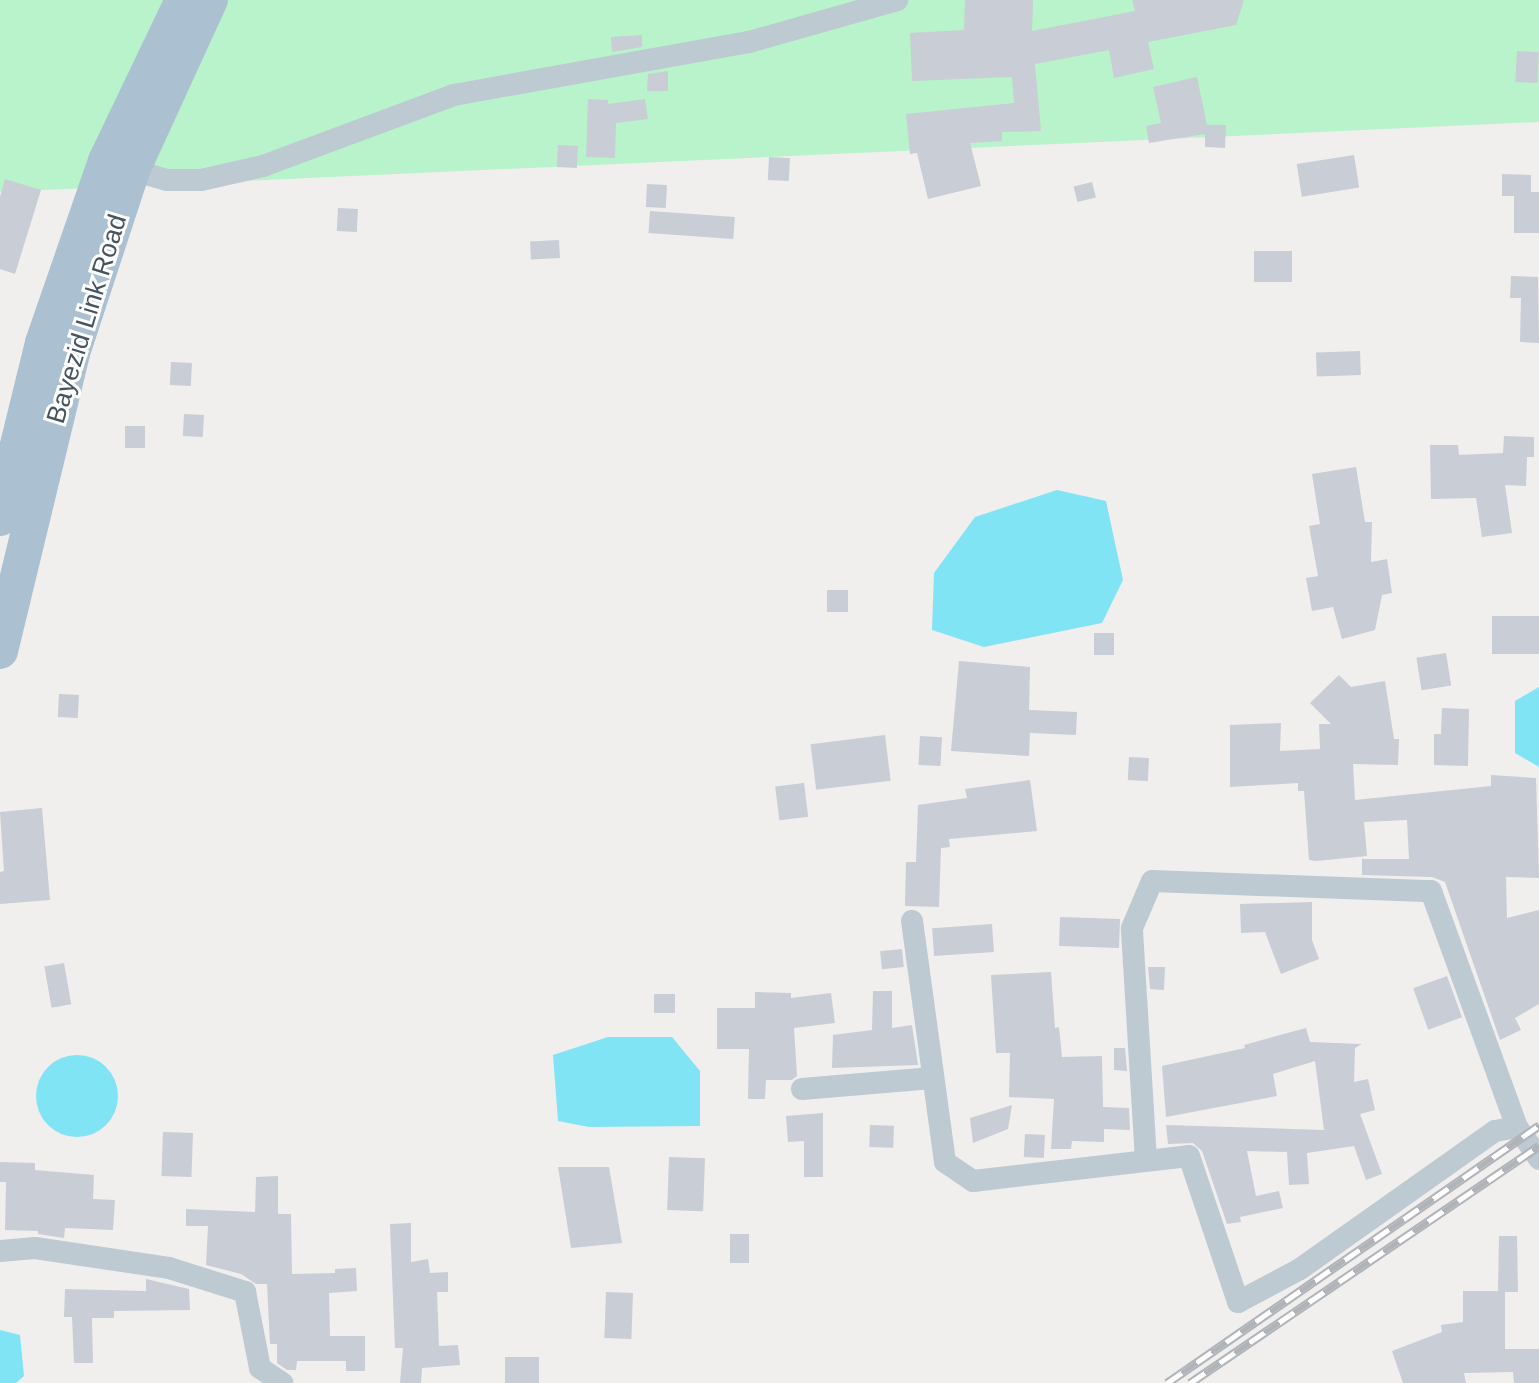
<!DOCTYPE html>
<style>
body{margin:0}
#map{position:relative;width:1539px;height:1383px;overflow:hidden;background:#f1eeee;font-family:Arial,sans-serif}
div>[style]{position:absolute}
.green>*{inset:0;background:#b8f3cb}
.water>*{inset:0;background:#80e4f5}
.round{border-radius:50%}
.building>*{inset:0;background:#c9cdd5;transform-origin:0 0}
.street>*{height:22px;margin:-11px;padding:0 11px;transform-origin:11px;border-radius:11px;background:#bdcad2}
.primary>*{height:36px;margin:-18px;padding:0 18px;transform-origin:18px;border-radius:18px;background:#abc0d0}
.rail>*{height:9px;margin-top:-4.5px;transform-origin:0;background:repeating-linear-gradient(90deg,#fff 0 18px,#b0b4b9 0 36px);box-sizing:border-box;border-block:2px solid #b0b4b9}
span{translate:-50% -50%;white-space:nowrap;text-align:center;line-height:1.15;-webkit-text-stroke:6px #fff;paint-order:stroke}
.street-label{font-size:26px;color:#44535e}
</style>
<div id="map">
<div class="green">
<div style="clip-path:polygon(0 0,1539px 0,1539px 122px,0 192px)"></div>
</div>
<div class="water">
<div style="clip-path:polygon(1057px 490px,1106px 501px,1123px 580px,1102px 623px,984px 647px,932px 630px,934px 573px,975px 517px)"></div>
<div style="clip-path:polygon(1539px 687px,1539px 767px,1515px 753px,1515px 701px)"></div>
<div style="clip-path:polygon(608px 1037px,672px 1037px,700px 1071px,700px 1126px,589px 1127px,558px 1121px,553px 1055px)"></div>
<div class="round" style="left:36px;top:1055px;width:82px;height:82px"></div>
<div style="clip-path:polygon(0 1330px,20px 1335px,24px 1376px,16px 1383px,0 1383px)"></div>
</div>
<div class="building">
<div style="clip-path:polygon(965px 0,1033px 0,1032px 31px,1135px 11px,1132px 0,1244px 0,1236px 25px,1148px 42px,1154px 69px,1114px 78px,1109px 50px,1035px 64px,1041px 131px,1002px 132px,1002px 141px,970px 143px,981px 186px,928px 199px,917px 153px,910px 154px,906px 114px,1014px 103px,1012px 77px,912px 81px,910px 33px,964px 30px)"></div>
<div style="clip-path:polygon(642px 35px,642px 47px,612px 52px,611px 37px)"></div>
<div style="left:1517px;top:51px;width:22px;height:31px;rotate:3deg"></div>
<div style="clip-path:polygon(668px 71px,668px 91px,647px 91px,648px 74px)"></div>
<div style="clip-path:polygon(1197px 77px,1207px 125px,1226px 125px,1225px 148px,1205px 147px,1205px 134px,1149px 143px,1146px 126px,1161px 123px,1153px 87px)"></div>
<div style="clip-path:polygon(588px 99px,608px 100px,608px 104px,645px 99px,648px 119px,616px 123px,615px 158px,586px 157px)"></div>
<div style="left:558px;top:145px;width:20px;height:22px;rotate:3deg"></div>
<div style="left:1354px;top:155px;width:33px;height:58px;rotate:81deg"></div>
<div style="left:769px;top:157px;width:21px;height:23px;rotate:3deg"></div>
<div style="clip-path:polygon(1502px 174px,1531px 175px,1531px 192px,1539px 192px,1539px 233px,1514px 233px,1514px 196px,1502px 196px)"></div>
<div style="clip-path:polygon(5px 179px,41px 190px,15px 274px,0 269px,0 197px)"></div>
<div style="left:1092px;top:182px;width:16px;height:19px;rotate:76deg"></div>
<div style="left:647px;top:184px;width:20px;height:23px;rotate:3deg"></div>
<div style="left:338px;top:208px;width:20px;height:23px;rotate:3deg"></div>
<div style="left:650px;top:211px;width:85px;height:22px;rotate:4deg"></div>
<div style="left:559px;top:240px;width:18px;height:29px;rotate:87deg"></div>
<div style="left:1292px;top:251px;width:31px;height:38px;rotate:90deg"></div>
<div style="clip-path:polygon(1511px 276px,1538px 277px,1539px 343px,1520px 342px,1521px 298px,1510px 298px)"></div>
<div style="left:1360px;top:351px;width:24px;height:44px;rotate:88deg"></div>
<div style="left:171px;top:362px;width:21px;height:23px;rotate:3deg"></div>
<div style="left:184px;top:414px;width:20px;height:22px;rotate:3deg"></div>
<div style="left:125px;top:426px;width:20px;height:22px"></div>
<div style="clip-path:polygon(1504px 436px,1534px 437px,1534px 457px,1527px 457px,1526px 486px,1505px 485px,1512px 533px,1482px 537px,1476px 498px,1431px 499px,1430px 445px,1458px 445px,1459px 455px,1503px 453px)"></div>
<div style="clip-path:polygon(1356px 467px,1365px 522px,1372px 522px,1371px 562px,1387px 559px,1392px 593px,1382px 595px,1375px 630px,1342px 639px,1333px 607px,1312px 611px,1306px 578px,1318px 576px,1309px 526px,1320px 524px,1312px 474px)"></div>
<div style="left:827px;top:590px;width:21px;height:22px"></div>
<div style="left:1539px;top:616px;width:38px;height:47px;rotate:90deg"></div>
<div style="left:1094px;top:633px;width:20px;height:22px"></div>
<div style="left:1446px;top:653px;width:33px;height:30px;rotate:81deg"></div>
<div style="clip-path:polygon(959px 661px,1030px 667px,1029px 710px,1077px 712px,1076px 735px,1030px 733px,1029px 756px,951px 751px)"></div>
<div style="clip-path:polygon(1339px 675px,1351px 687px,1385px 681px,1394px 739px,1399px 739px,1398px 765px,1353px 764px,1355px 800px,1491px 786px,1491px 775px,1536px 778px,1539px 878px,1506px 877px,1507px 918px,1539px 910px,1539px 1004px,1515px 1018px,1521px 1030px,1500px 1040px,1445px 882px,1432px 877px,1362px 875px,1362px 859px,1409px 859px,1407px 820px,1364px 822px,1367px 856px,1316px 861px,1309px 860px,1304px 791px,1298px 791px,1298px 783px,1230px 787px,1230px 725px,1281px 723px,1280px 751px,1320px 749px,1319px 724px,1331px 724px,1310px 703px)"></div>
<div style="left:59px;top:694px;width:20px;height:23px;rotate:3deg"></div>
<div style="clip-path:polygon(1442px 708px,1469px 709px,1468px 766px,1434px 765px,1434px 734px,1441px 734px)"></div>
<div style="left:885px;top:735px;width:46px;height:75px;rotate:83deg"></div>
<div style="left:920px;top:736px;width:22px;height:29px;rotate:3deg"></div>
<div style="left:1129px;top:757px;width:20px;height:23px;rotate:3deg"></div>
<div style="clip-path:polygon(1030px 780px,1037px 831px,949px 839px,950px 847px,941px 848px,939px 907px,905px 906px,906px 862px,916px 862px,918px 805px,967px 798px,965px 789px)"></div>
<div style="left:804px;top:783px;width:34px;height:29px;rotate:83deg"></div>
<div style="clip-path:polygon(42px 808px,50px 900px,0 904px,0 872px,4px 871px,0 812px)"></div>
<div style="clip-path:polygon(1312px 902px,1312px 940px,1319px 959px,1281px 974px,1265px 932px,1241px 933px,1240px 904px)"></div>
<div style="left:1120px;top:919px;width:29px;height:60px;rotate:92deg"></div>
<div style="left:992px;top:924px;width:28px;height:60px;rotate:86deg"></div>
<div style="left:902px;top:949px;width:18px;height:22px;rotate:84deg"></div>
<div style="left:64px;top:963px;width:42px;height:20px;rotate:80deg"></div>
<div style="clip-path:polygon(1148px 967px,1165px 967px,1164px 990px,1150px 989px)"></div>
<div style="clip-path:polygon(1051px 972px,1055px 1028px,1059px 1027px,1062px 1057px,1102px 1056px,1103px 1107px,1129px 1108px,1130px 1130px,1104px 1129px,1104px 1142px,1072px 1141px,1071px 1149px,1051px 1149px,1054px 1099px,1009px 1097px,1010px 1053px,996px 1053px,991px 975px)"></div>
<div style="left:1447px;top:976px;width:44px;height:36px;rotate:70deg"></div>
<div style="clip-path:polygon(873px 991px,892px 991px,892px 1028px,912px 1025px,918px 1065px,832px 1068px,833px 1035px,872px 1030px)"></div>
<div style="clip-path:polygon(755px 992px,791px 993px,791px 998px,831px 993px,835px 1023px,794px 1028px,797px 1076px,792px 1080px,766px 1080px,765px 1099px,748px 1099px,749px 1049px,717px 1049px,717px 1008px,755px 1008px)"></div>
<div style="left:654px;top:994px;width:21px;height:19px"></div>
<div style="clip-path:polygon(1306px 1028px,1310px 1042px,1362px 1044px,1355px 1048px,1354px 1082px,1368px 1079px,1375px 1110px,1360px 1114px,1382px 1174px,1366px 1180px,1354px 1146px,1307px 1153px,1309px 1184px,1289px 1185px,1287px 1152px,1247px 1151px,1256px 1196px,1279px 1191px,1283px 1208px,1240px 1217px,1241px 1222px,1227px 1224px,1202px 1151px,1193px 1143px,1168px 1144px,1166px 1125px,1324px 1130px,1315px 1061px,1273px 1074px,1277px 1096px,1166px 1117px,1162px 1066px,1245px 1048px,1244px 1045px)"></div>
<div style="clip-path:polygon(1114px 1048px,1125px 1048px,1127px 1071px,1114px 1070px)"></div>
<div style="clip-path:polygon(1012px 1105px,1008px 1129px,973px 1143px,970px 1118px)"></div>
<div style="clip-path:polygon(823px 1113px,823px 1177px,804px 1177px,804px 1141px,788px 1142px,786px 1116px)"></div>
<div style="left:870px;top:1125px;width:24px;height:22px;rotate:2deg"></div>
<div style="left:163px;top:1132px;width:30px;height:44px;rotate:2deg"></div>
<div style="left:1025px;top:1134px;width:20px;height:23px;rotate:3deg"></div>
<div style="left:669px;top:1157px;width:36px;height:53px;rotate:2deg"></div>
<div style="clip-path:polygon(0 1162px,35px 1163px,35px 1170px,94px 1175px,93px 1199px,115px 1200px,113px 1230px,65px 1228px,64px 1238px,38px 1234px,38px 1231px,5px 1230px,6px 1182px,0 1182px)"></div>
<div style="clip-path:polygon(558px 1167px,609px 1167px,622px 1243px,571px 1248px)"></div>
<div style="clip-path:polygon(278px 1176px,278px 1214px,291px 1214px,292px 1274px,335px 1273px,335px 1269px,356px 1268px,357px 1291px,329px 1293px,330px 1336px,365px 1336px,365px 1371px,346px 1371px,346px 1361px,297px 1361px,296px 1370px,287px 1370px,277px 1363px,277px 1344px,270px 1344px,267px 1284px,256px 1284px,241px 1274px,206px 1265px,208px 1226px,186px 1226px,186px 1209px,255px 1212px,256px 1177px)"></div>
<div style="clip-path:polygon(411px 1223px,411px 1262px,428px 1259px,430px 1273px,448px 1272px,448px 1292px,437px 1292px,439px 1346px,458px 1345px,460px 1365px,422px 1368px,421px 1383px,400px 1383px,403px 1348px,395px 1348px,390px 1224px)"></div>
<div style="left:730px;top:1234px;width:19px;height:29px"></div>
<div style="clip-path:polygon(1499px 1236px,1517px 1236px,1518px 1292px,1505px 1292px,1505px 1349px,1539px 1349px,1539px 1383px,1514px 1383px,1513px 1372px,1464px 1373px,1466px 1383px,1403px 1383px,1392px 1351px,1442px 1332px,1441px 1325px,1463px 1322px,1463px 1291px,1498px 1291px)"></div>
<div style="clip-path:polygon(146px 1279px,189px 1289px,190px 1310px,114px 1311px,114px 1318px,92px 1318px,93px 1363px,74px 1363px,72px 1317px,64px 1317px,65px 1289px,146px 1291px)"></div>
<div style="left:606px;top:1292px;width:27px;height:46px;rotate:2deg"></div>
<div style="left:505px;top:1357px;width:34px;height:26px"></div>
</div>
<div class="street">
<div style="left:132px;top:170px;width:36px;rotate:16deg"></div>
<div style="left:167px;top:180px;width:34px"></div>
<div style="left:201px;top:180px;width:64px;rotate:-12.7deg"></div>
<div style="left:263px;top:166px;width:204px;rotate:-20.4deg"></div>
<div style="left:454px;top:95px;width:300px;rotate:-10.2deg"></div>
<div style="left:749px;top:42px;width:154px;rotate:-15.8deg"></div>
<div style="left:912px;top:921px;width:243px;rotate:82.2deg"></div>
<div style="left:945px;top:1162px;width:34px;rotate:34deg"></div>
<div style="left:973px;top:1181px;width:217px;rotate:-6.6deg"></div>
<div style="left:1189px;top:1156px;width:154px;rotate:71.4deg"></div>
<div style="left:1238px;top:1302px;width:70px;rotate:-28deg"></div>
<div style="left:1300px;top:1269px;width:239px;rotate:-35.3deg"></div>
<div style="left:1495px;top:1131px;width:22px;rotate:-10deg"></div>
<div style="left:1517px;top:1127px;width:39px;rotate:55deg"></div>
<div style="left:802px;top:1089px;width:131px;rotate:-4.8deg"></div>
<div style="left:1146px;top:1160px;width:232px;rotate:-93.5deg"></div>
<div style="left:1132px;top:928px;width:51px;rotate:-66.9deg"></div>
<div style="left:1152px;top:881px;width:279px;rotate:2.1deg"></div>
<div style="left:1431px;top:891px;width:251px;rotate:70deg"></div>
<div style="left:0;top:1251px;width:35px;rotate:-5deg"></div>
<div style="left:35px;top:1248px;width:135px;rotate:8.5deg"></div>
<div style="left:169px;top:1268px;width:80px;rotate:17.5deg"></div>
<div style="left:245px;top:1292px;width:77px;rotate:78.8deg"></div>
<div style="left:260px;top:1368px;width:27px;rotate:34deg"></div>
</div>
<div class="primary">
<div style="left:0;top:518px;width:180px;rotate:-76.2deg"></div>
<div style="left:43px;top:343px;width:193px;rotate:-70.9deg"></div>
<div style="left:106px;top:161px;width:178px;rotate:-64.4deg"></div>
<div style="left:0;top:651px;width:307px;rotate:-76.4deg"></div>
<div style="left:72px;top:353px;width:193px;rotate:-71.8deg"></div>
<div style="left:132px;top:170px;width:187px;rotate:-65.4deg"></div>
</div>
<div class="rail">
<div style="left:1167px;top:1383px;width:453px;rotate:-34.7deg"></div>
<div style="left:1190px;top:1383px;width:422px;rotate:-34.2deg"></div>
</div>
<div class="street-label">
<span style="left:87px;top:319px;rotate:-73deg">Bayezid Link Road</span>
</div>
</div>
